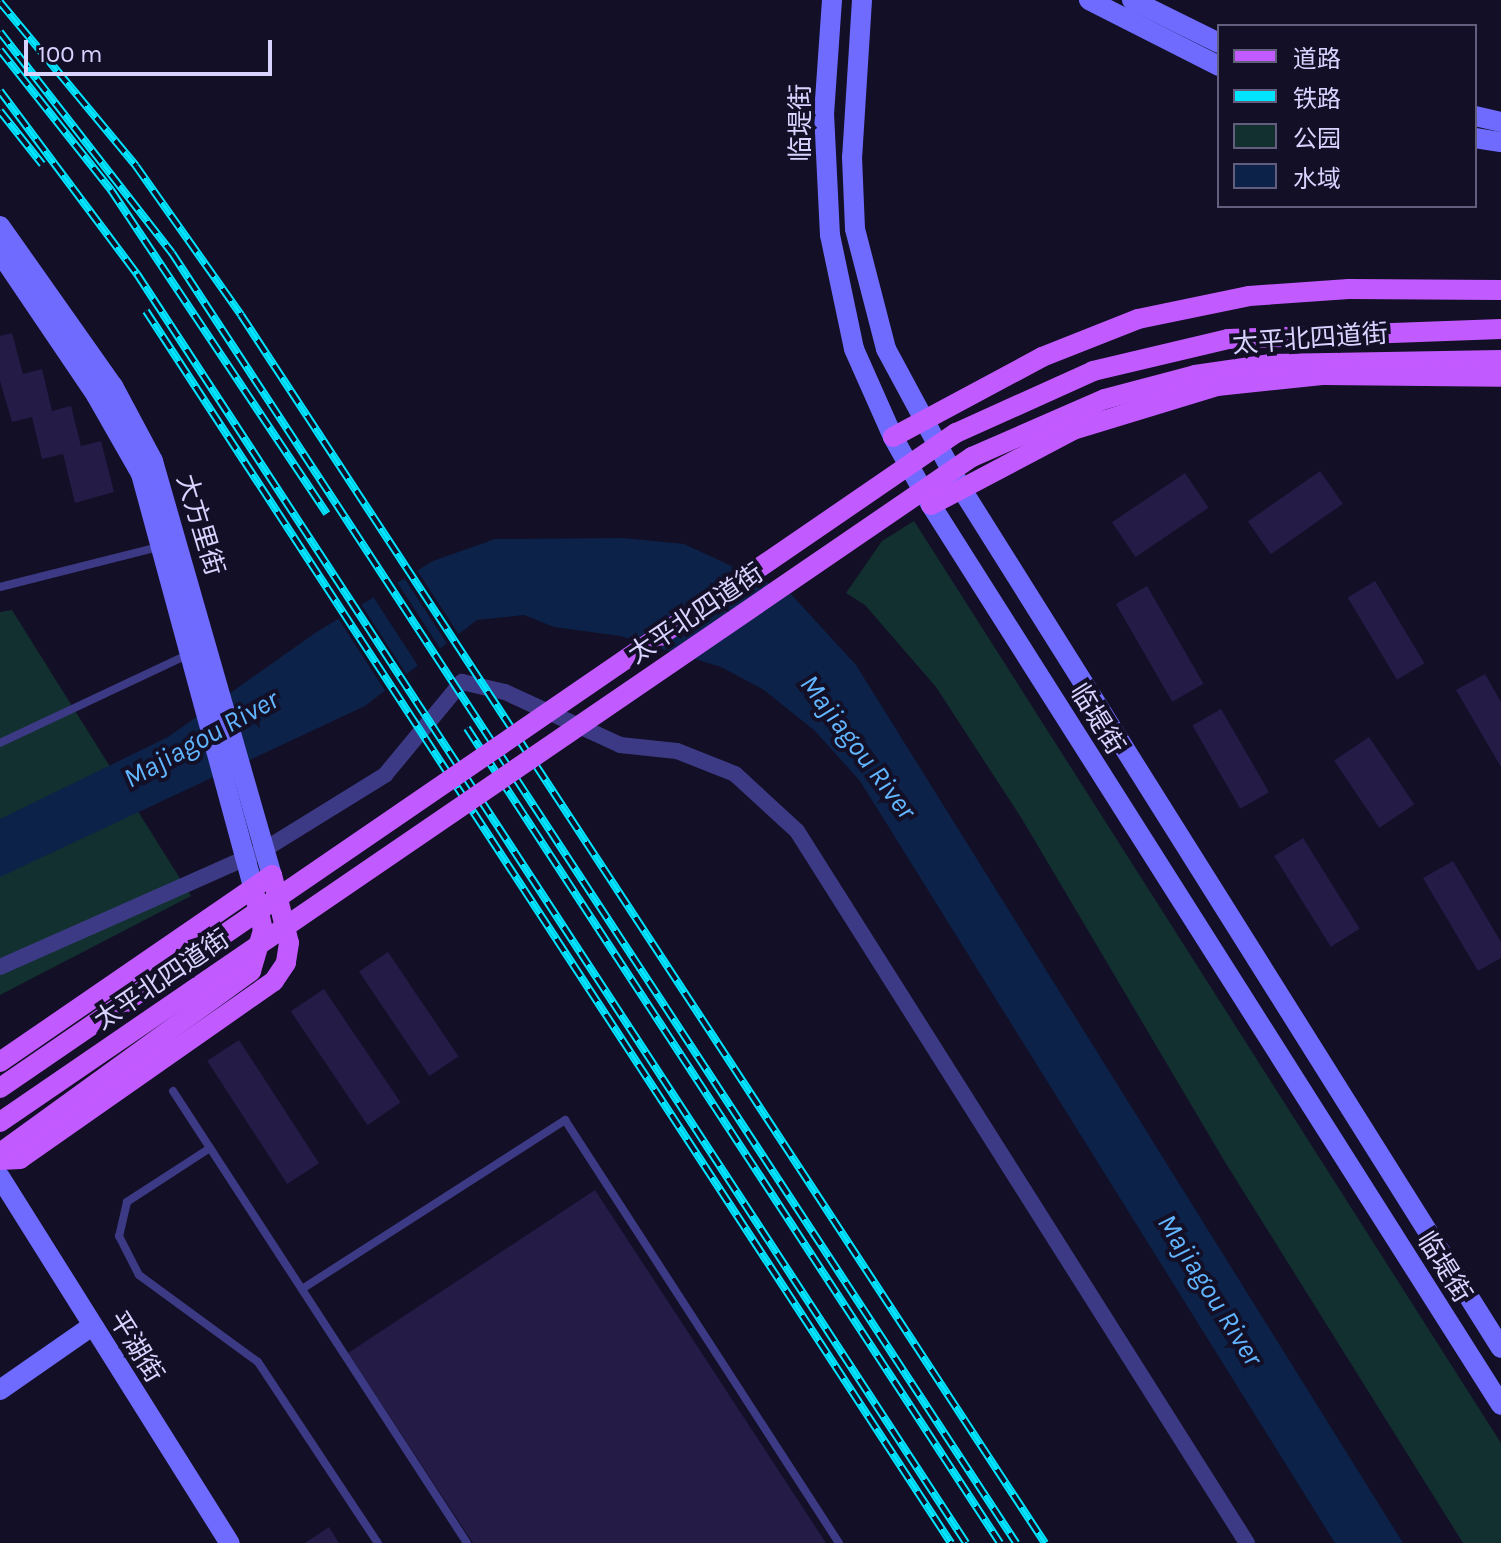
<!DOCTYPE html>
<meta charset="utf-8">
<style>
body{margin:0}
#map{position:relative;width:1501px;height:1543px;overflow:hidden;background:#130f26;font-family:Karla,"Noto Sans SC",sans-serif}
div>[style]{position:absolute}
.green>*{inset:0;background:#12302f}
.water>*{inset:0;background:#0c2248}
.pier>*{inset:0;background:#130f26;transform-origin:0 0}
.building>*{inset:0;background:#241b47;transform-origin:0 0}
.lane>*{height:8px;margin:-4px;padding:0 4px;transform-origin:4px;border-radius:4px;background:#3d3a85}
.street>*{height:16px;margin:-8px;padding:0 8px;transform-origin:8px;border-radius:8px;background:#3d3a85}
.secondary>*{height:20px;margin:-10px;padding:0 10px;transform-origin:10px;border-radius:10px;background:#6f6bff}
.primary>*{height:20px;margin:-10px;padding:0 10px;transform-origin:10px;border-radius:10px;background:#c25bff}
.rail>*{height:8px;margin-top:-4px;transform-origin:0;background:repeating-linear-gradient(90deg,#130f26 0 15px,#00e5ff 0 30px);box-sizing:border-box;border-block:2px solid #00e5ff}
.primary-bridge>*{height:20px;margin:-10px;padding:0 10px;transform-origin:10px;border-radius:10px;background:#c25bff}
span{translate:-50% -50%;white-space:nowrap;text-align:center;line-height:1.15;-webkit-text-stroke:8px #130f26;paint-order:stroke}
.street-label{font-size:26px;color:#d9d4ff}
.water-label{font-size:28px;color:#62b6ff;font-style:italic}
.legend{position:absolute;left:1217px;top:24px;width:260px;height:184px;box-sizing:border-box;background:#130f26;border:2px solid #625e7d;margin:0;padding:10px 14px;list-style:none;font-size:24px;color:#d9d4ff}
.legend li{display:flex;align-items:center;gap:16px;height:40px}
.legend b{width:40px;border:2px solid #625e7d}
.scale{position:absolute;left:24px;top:40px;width:248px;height:36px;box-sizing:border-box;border:4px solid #d9d4ff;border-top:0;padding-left:10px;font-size:24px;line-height:28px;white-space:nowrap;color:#d9d4ff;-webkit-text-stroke:6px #130f26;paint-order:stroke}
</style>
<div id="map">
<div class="green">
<div style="clip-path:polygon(914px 521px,1501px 1443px,1501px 1543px,1463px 1543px,1225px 1162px,1022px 819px,936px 687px,865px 605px,846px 593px,882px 541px)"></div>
<div style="clip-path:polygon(12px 610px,191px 896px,0 995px,0 612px)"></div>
</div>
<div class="water">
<div style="clip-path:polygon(623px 538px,684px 544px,790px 593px,856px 665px,1403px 1543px,1335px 1543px,860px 781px,815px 731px,764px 690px,721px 667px,620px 636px,554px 627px,524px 615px,477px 620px,365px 706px,0 877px,0 819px,168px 737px,315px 633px,433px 561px,495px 539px)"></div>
</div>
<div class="pier">
<div style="left:415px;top:567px;width:81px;height:15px;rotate:57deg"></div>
<div style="left:395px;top:579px;width:85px;height:28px;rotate:57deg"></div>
<div style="left:359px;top:601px;width:90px;height:27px;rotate:57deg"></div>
</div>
<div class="building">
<div style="clip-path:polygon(12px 333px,23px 374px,42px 369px,52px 411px,71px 406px,81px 446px,101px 441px,114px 492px,75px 503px,63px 454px,42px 459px,32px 417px,12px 422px,0 381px,0 336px)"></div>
<div style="left:1320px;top:471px;width:40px;height:88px;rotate:55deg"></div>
<div style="left:1185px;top:473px;width:42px;height:88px;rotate:56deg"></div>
<div style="left:1375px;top:581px;width:96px;height:32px;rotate:59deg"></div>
<div style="left:1147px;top:586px;width:113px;height:36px;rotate:60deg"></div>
<div style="clip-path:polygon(1485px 674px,1501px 702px,1501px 767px,1456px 690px)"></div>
<div style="left:1221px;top:709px;width:96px;height:33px;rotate:60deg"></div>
<div style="left:1369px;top:737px;width:81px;height:42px;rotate:56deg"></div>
<div style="left:1303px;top:838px;width:107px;height:34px;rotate:58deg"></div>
<div style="clip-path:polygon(1453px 861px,1501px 942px,1501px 958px,1478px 971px,1423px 878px)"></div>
<div style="left:388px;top:952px;width:126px;height:35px;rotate:56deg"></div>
<div style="left:324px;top:989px;width:137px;height:40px;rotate:56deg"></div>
<div style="left:239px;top:1040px;width:147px;height:38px;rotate:57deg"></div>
<div style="clip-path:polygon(595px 1190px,826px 1543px,473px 1543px,348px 1353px)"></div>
<div style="clip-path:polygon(329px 1527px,339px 1543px,305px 1543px)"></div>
</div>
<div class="lane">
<div style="left:0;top:587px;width:163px;rotate:-14.2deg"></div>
<div style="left:0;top:743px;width:207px;rotate:-25.2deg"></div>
<div style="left:173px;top:1091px;width:539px;rotate:56.96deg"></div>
<div style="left:210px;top:1148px;width:99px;rotate:147deg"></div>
<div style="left:127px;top:1202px;width:35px;rotate:103deg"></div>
<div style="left:119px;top:1236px;width:44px;rotate:62.9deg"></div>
<div style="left:139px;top:1275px;width:147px;rotate:36.2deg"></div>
<div style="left:258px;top:1362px;width:217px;rotate:56.5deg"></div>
<div style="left:302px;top:1289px;width:313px;rotate:-32.7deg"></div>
<div style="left:565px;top:1120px;width:504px;rotate:57.07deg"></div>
</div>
<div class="street">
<div style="left:0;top:967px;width:287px;rotate:-23.9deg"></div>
<div style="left:262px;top:851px;width:145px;rotate:-31.7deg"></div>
<div style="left:385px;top:775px;width:121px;rotate:-50.4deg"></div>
<div style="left:462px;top:682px;width:44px;rotate:13.1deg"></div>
<div style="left:505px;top:692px;width:127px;rotate:24.7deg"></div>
<div style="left:620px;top:745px;width:57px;rotate:6deg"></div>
<div style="left:677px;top:751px;width:62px;rotate:21.6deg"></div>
<div style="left:735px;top:774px;width:84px;rotate:42.6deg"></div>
<div style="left:797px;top:831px;width:842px;rotate:57.71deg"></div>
</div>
<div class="secondary">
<div style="left:832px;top:0;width:113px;rotate:94deg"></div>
<div style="left:824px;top:113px;width:122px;rotate:87.2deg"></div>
<div style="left:830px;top:235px;width:116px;rotate:78.1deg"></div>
<div style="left:854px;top:349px;width:96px;rotate:66.1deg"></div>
<div style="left:893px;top:437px;width:78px;rotate:60.8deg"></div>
<div style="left:931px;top:505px;width:1065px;rotate:57.65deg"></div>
<div style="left:862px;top:0;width:157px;rotate:93.6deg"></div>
<div style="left:852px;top:157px;width:72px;rotate:87.6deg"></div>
<div style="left:855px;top:229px;width:124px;rotate:75.5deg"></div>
<div style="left:886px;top:349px;width:158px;rotate:61.7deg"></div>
<div style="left:961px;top:488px;width:1015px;rotate:57.88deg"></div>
<div style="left:1089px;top:0;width:146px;rotate:26.9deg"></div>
<div style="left:1132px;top:0;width:97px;rotate:26.3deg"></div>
<div style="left:1475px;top:116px;width:27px;rotate:13deg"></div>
<div style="left:1475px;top:138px;width:26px;rotate:9deg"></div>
<div style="left:0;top:226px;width:196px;rotate:54.8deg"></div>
<div style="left:113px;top:386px;width:85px;rotate:61.9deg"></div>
<div style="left:153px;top:461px;width:431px;rotate:74deg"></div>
<div style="left:0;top:253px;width:171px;rotate:55.9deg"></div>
<div style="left:96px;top:395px;width:91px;rotate:60.3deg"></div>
<div style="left:141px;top:474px;width:428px;rotate:74.8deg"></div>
<div style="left:0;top:1177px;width:432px;rotate:57.9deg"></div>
<div style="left:0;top:1390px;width:112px;rotate:-34.8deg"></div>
</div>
<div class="primary">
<div style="left:956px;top:433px;width:150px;rotate:-24.3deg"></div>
<div style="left:1093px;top:371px;width:139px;rotate:-13.3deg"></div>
<div style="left:1228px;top:339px;width:273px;rotate:-2.1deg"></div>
<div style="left:893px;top:437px;width:169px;rotate:-28.2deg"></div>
<div style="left:1042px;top:357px;width:103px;rotate:-21.6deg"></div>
<div style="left:1138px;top:319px;width:113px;rotate:-11.7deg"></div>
<div style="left:1249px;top:296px;width:100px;rotate:-4deg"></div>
<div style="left:1349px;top:289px;width:152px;rotate:0.4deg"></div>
<div style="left:972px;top:457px;width:145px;rotate:-23.6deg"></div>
<div style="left:1105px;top:399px;width:93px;rotate:-14.9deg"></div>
<div style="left:1195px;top:375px;width:77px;rotate:-8.2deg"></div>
<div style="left:1271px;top:364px;width:230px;rotate:-1deg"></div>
<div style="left:931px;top:505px;width:161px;rotate:-27.8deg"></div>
<div style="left:1073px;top:430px;width:151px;rotate:-17deg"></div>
<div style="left:1217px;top:386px;width:108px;rotate:-5.9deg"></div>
<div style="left:1324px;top:375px;width:177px;rotate:0.6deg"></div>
<div style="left:0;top:1062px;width:330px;rotate:-34.5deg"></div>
<div style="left:272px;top:875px;width:70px;rotate:76deg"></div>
<div style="left:289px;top:943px;width:20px;rotate:99deg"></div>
<div style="left:286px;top:963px;width:22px;rotate:124deg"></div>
<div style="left:274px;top:981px;width:310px;rotate:145deg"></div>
<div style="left:20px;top:1159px;width:20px;rotate:177deg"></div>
<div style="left:0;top:1153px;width:310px;rotate:-35.9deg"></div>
<div style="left:251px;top:971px;width:43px;rotate:-73.7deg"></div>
<div style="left:263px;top:930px;width:37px;rotate:-103deg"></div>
</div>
<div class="rail">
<div style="left:0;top:2px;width:213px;rotate:50.3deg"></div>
<div style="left:136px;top:166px;width:182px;rotate:54.8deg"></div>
<div style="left:241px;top:315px;width:1468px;rotate:56.79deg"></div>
<div style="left:0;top:32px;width:280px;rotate:52.1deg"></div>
<div style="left:172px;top:253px;width:1542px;rotate:56.8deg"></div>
<div style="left:0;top:50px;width:179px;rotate:51.6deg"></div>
<div style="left:111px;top:190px;width:389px;rotate:56.3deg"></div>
<div style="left:0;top:91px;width:229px;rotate:53.2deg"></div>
<div style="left:137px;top:274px;width:1516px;rotate:56.84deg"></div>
<div style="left:0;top:111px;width:68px;rotate:51.6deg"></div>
<div style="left:146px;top:311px;width:1472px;rotate:56.84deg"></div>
<div style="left:467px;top:728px;width:974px;rotate:56.82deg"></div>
</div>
<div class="primary-bridge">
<div style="left:0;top:1088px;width:1159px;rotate:-34.42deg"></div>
<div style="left:0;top:1122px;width:1178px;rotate:-34.38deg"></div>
</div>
<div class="street-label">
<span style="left:801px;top:123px;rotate:-90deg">临堤街</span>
<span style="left:1310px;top:339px;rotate:-4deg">太平北四道街</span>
<span style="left:200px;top:525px;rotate:73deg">大方里街</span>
<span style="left:696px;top:614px;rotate:-34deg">太平北四道街</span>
<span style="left:1097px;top:719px;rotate:58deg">临堤街</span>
<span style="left:162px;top:980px;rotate:-34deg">太平北四道街</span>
<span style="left:1444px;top:1267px;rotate:58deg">临堤街</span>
<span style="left:136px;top:1347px;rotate:58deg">平湖街</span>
</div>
<div class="water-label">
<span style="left:201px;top:739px;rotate:-29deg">Majiagou River</span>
<span style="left:858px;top:747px;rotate:53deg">Majiagou River</span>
<span style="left:1210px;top:1290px;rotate:58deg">Majiagou River</span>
</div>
<ul class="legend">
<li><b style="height:10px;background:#c25bff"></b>道路</li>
<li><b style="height:10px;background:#00e5ff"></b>铁路</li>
<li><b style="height:22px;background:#12302f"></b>公园</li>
<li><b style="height:22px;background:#0c2248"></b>水域</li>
</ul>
<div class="scale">100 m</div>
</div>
